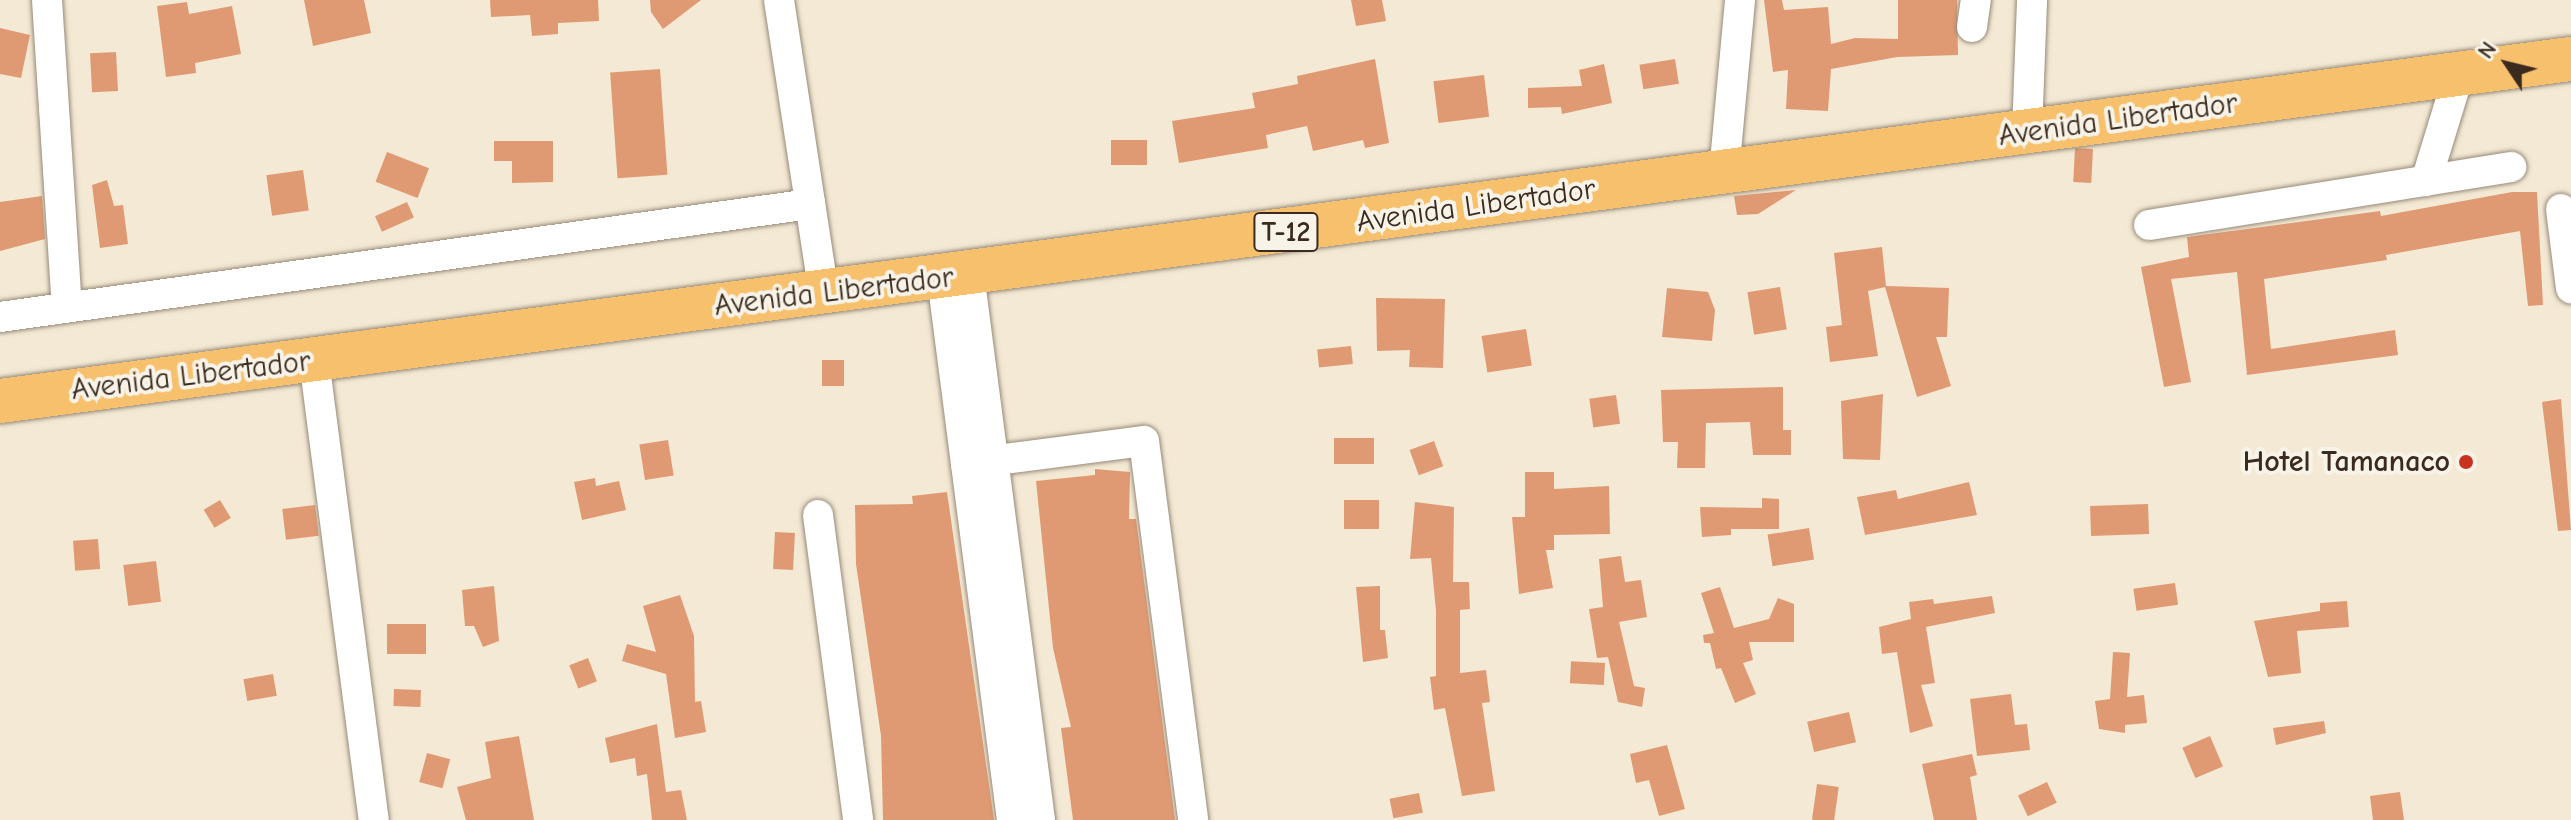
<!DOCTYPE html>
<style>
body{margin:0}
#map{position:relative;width:2571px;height:820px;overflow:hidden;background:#f3e9d4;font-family:"Comic Neue",sans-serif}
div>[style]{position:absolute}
.building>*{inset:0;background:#e09a73;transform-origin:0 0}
.roads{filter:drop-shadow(0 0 2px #978a79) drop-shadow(0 0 2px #978a79)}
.minor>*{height:30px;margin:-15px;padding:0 15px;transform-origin:15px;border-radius:15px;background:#fff}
.highway>*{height:44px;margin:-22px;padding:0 22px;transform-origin:22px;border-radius:22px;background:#f7c06c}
.dots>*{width:22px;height:22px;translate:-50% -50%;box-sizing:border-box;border:4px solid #f7f3e8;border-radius:50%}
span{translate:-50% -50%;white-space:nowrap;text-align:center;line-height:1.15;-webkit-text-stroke:8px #f7f3e8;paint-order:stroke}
.shield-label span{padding:2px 6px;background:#f7f3e8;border:2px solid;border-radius:6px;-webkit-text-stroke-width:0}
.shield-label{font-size:28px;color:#3b2a1e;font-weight:700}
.street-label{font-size:30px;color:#3b2a1e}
.poi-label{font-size:30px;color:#3b2a1e;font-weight:700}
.right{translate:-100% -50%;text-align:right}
.north{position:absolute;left:2467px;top:24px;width:80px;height:80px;-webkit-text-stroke:6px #f7f3e8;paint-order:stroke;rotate:305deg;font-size:22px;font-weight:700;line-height:32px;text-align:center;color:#3b2a1e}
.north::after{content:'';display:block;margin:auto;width:28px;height:36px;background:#3b2a1e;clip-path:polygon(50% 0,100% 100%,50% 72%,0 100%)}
</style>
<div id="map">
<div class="building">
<div style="clip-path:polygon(304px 0,364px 0,371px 33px,313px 46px)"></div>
<div style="clip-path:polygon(490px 0,598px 0,599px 21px,558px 23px,558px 34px,532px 36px,530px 15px,491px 17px)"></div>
<div style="clip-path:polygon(650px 0,701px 0,663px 29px,651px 12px)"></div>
<div style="clip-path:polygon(1351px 0,1382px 0,1386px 21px,1356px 26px)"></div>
<div style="clip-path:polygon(1764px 0,1782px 0,1784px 10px,1828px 7px,1831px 44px,1855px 38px,1898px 39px,1898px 0,1957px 0,1958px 55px,1897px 57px,1831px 69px,1828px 111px,1786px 109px,1788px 70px,1773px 72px)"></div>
<div style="clip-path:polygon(187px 2px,189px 14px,232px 6px,241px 54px,195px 63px,196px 73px,166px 77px,157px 6px)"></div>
<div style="clip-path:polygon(0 28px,30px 35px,21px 78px,0 74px)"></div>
<div style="left:116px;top:52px;width:39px;height:26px;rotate:87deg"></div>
<div style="clip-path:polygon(1375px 59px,1389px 143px,1365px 148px,1363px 140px,1313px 151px,1307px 126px,1266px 135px,1268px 148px,1179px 163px,1172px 121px,1255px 108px,1252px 93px,1298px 84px,1297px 76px)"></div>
<div style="left:1675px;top:59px;width:25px;height:36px;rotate:81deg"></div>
<div style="clip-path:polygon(1604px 64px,1612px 103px,1562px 114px,1561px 107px,1528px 108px,1528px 88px,1582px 86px,1579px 70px)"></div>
<div style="left:660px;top:69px;width:106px;height:50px;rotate:86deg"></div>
<div style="left:1484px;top:75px;width:42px;height:51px;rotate:83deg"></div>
<div style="left:1147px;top:140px;width:25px;height:36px;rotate:90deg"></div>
<div style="clip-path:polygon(494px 141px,553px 141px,553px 182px,512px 183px,512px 161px,494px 161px)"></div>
<div style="left:2093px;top:149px;width:34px;height:18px;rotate:93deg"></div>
<div style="left:387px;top:152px;width:45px;height:32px;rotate:21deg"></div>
<div style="left:303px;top:170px;width:41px;height:37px;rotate:82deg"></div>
<div style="clip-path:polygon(107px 180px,114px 206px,123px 205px,128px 244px,100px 248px,92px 185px)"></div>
<div style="clip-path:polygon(1796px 190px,1758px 214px,1737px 215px,1734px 196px)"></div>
<div style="clip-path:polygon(2512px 192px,2537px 192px,2543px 305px,2528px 306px,2520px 231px,2386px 255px,2387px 260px,2264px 279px,2271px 349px,2395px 330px,2398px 355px,2247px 375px,2237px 272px,2171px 279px,2191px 382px,2164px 387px,2141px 267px,2189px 257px,2187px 237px,2380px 211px,2381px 216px)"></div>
<div style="clip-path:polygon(42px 196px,45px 239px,0 251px,0 202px)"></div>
<div style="left:407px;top:202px;width:17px;height:35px;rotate:66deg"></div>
<div style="clip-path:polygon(1882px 247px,1886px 286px,1949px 288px,1947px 337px,1936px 337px,1951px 386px,1917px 397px,1885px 287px,1868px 291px,1878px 356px,1830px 362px,1826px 327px,1842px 325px,1834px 253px)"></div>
<div style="left:1780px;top:287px;width:43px;height:33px;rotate:81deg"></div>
<div style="clip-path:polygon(1667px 288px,1708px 292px,1715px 310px,1712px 341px,1662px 337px)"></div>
<div style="clip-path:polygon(1376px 298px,1445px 299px,1443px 368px,1409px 367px,1410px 350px,1377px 351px)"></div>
<div style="left:1526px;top:329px;width:37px;height:45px;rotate:81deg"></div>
<div style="left:1351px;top:346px;width:18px;height:34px;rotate:84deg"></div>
<div style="left:822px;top:360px;width:22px;height:26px"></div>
<div style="clip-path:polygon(1783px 387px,1783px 430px,1791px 430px,1791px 455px,1753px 455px,1750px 422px,1706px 423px,1705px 468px,1677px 468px,1678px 442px,1663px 442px,1661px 390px)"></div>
<div style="clip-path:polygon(1883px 394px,1880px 460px,1843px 459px,1841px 401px)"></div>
<div style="left:1616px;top:395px;width:29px;height:27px;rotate:82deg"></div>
<div style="clip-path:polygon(2561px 399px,2571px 530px,2558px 531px,2542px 402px)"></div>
<div style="left:1334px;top:438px;width:40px;height:26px"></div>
<div style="left:668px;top:440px;width:36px;height:29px;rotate:81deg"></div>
<div style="left:1434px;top:441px;width:27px;height:26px;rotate:70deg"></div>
<div style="clip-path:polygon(1095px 469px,1130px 472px,1129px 519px,1136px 519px,1175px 820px,1073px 820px,1061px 728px,1071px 727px,1053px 648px,1036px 481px,1095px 475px)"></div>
<div style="clip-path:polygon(1525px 472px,1554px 472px,1554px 489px,1609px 486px,1610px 534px,1554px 535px,1554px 550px,1546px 550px,1553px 588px,1519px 594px,1512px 517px,1525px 517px)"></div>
<div style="clip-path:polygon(595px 478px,596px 486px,619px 481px,626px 510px,582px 520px,574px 482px)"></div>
<div style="clip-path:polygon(1969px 482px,1977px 515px,1865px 535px,1857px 497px,1896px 490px,1898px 499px)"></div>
<div style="clip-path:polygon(947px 492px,994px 820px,883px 820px,881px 736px,856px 564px,855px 505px,913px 504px,912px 496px)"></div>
<div style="clip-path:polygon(1762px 498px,1779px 499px,1779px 529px,1731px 529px,1731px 535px,1702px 537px,1700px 507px,1762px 508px)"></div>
<div style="left:220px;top:500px;width:21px;height:19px;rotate:59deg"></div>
<div style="left:1344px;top:500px;width:35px;height:29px"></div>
<div style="clip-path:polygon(1415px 502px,1454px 507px,1453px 582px,1469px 582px,1470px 609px,1460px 610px,1460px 673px,1486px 670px,1490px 702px,1482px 703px,1495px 791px,1462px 796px,1445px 708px,1434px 710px,1430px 677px,1436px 676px,1436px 611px,1431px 558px,1410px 559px)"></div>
<div style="left:2148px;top:504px;width:30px;height:58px;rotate:88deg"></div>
<div style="left:315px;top:505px;width:31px;height:33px;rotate:83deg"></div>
<div style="left:1809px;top:528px;width:32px;height:42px;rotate:81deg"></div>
<div style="left:775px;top:532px;width:20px;height:37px;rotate:3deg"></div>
<div style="left:98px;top:539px;width:30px;height:25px;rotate:86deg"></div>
<div style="clip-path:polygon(1621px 556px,1625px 582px,1641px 580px,1647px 617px,1619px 622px,1634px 686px,1645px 688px,1642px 707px,1618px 702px,1608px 657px,1597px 658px,1589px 609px,1603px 607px,1599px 559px)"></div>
<div style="left:156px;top:561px;width:41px;height:33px;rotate:83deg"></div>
<div style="left:2175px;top:583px;width:22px;height:42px;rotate:82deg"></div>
<div style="clip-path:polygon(494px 586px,499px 641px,483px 647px,474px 626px,465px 626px,462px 590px)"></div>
<div style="clip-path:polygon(1380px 586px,1380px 630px,1385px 630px,1388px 658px,1363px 662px,1356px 587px)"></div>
<div style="clip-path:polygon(1720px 587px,1734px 628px,1769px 619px,1778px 598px,1794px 604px,1794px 642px,1749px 642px,1753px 660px,1743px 663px,1756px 694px,1735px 703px,1721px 668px,1716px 669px,1710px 643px,1704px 643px,1703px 635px,1714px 633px,1701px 593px)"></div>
<div style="clip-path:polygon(680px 595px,694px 636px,695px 702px,701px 701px,706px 732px,675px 738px,666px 674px,622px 661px,627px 644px,656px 652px,643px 606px)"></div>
<div style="clip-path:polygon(1992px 596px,1995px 613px,1926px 627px,1935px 683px,1921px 685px,1933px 726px,1910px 733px,1897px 652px,1882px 654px,1879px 627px,1911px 619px,1909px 602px,1933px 599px,1934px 604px)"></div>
<div style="clip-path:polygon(2347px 601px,2349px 627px,2297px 631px,2301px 673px,2268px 677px,2254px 621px,2320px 611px,2320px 603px)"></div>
<div style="left:426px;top:624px;width:30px;height:39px;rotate:90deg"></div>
<div style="clip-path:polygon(2113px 652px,2130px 653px,2127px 697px,2144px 695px,2147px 723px,2125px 725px,2125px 733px,2099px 729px,2095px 701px,2110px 699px)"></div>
<div style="left:588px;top:658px;width:25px;height:20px;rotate:69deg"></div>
<div style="left:1605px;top:663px;width:22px;height:34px;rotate:93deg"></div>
<div style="left:273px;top:674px;width:22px;height:30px;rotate:80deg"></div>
<div style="left:394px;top:689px;width:27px;height:17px;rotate:2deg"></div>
<div style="clip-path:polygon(2011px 694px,2015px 725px,2027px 724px,2030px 750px,1977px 756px,1970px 699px)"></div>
<div style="left:1849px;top:712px;width:31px;height:43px;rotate:77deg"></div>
<div style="clip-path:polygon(2324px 721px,2326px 733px,2276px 745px,2273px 728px)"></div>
<div style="clip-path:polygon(657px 724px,666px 792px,681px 790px,687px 820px,652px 820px,647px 774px,637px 776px,635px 758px,610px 763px,605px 738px)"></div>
<div style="clip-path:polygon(519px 736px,534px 820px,466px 820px,457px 787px,491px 778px,485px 742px)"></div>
<div style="left:2210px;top:736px;width:33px;height:30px;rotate:67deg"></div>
<div style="clip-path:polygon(1667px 745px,1685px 809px,1659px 816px,1649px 780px,1636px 783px,1630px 754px)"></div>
<div style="left:427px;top:753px;width:24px;height:30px;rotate:15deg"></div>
<div style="clip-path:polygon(1972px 754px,1977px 775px,1970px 777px,1977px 820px,1934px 820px,1922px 764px)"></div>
<div style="left:2047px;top:782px;width:23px;height:32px;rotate:65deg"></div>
<div style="left:1817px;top:784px;width:22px;height:36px;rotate:8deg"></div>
<div style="clip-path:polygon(2400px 792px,2404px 820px,2373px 820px,2370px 796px)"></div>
<div style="left:1419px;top:793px;width:20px;height:30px;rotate:79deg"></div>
</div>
<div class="roads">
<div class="minor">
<div style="left:47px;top:0;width:308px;rotate:86.3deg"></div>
<div style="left:779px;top:0;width:296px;rotate:81.3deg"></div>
<div style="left:1972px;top:27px;width:27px;rotate:-82deg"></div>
<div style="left:2027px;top:132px;width:132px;rotate:-87.8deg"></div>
<div style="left:1724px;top:173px;width:174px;rotate:-84.7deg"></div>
<div style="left:2426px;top:181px;width:112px;rotate:-72.9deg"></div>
<div style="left:2561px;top:209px;width:80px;rotate:82.8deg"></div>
<div style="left:2149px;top:225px;width:367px;rotate:-9.1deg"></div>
<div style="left:969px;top:274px;width:551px;rotate:82.59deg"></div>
<div style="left:942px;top:278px;width:547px;rotate:82.64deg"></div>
<div style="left:0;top:317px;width:818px;rotate:-7.94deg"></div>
<div style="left:314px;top:360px;width:464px;rotate:82.6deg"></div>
<div style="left:966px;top:464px;width:179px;rotate:-7.4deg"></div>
<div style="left:1144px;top:441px;width:382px;rotate:82.6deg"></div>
<div style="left:818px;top:515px;width:308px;rotate:82.5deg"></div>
</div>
<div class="highway">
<div style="left:0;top:401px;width:2594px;rotate:-7.58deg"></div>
</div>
</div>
<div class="dots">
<div style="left:2466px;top:462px;background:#c8321e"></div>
</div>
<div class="shield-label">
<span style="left:1286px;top:232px">T-12</span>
</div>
<div class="street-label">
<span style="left:2118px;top:120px;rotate:-8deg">Avenida Libertador</span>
<span style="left:1476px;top:206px;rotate:-8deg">Avenida Libertador</span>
<span style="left:834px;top:292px;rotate:-7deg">Avenida Libertador</span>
<span style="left:191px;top:376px;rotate:-7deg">Avenida Libertador</span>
</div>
<div class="poi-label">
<span class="right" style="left:2450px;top:462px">Hotel Tamanaco</span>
</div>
<div class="north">N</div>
</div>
